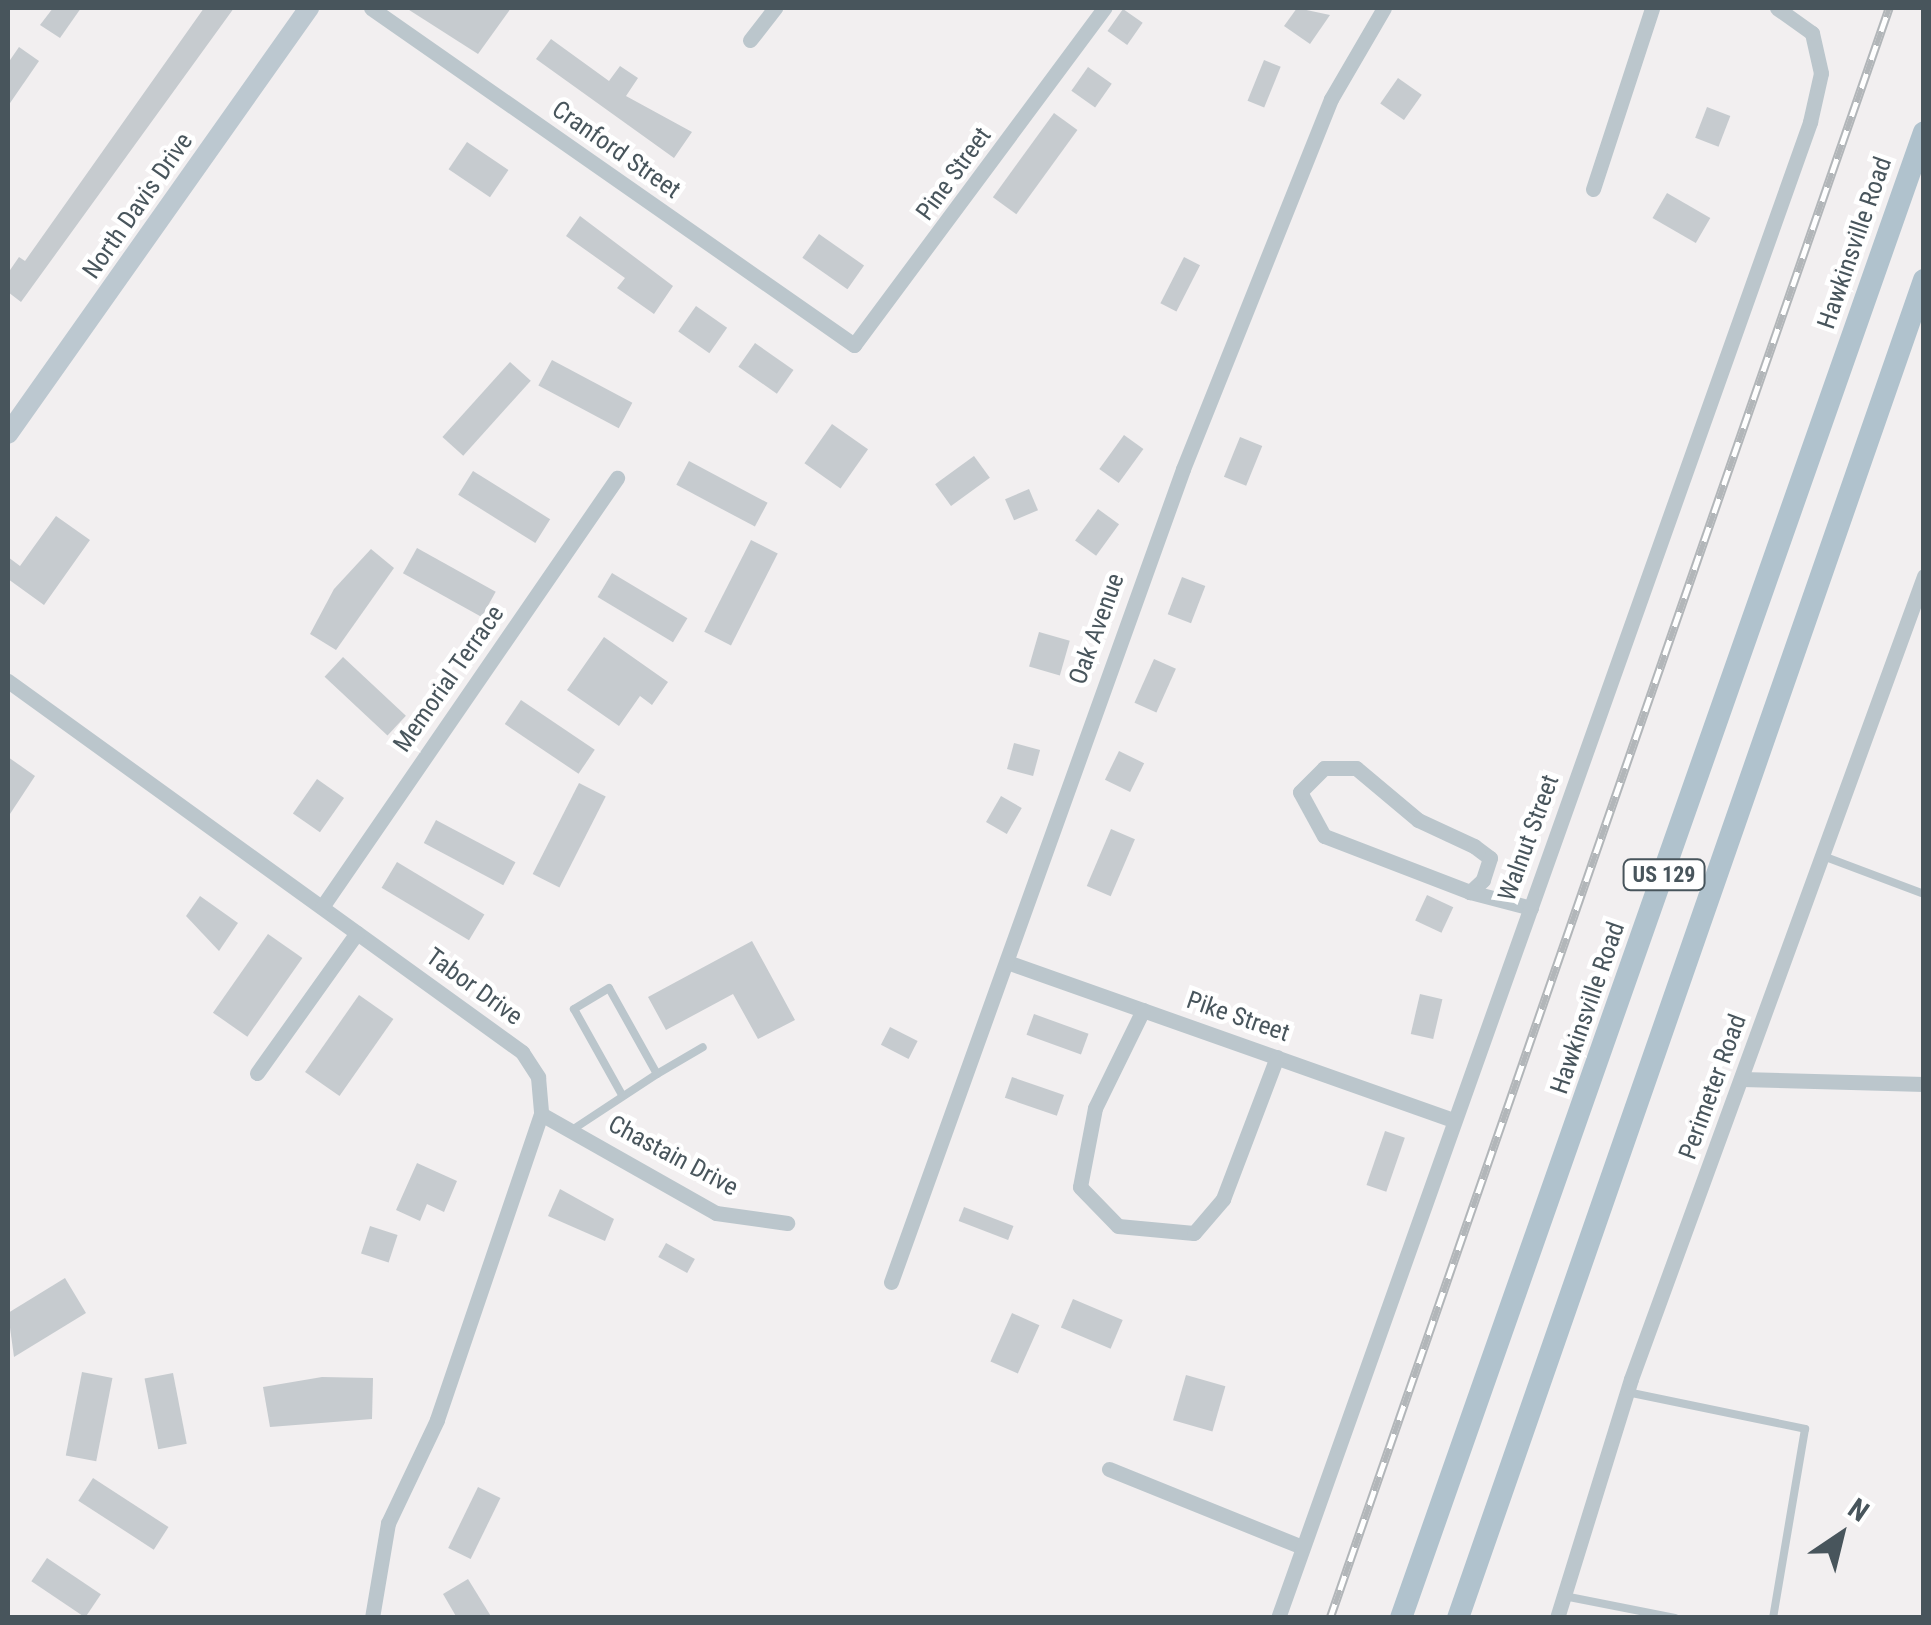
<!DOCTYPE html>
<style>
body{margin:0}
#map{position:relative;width:1931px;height:1625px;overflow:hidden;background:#f2eff0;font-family:"Roboto Condensed",sans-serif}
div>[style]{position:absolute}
.building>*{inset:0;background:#c6cbcf;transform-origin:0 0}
.service>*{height:8px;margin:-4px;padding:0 4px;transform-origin:4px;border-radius:4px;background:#bbc6cc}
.minor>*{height:15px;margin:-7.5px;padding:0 7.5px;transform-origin:7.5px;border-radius:7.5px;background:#bbc6cc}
.secondary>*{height:20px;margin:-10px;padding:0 10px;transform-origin:10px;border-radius:10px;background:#bcc8d0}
.primary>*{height:22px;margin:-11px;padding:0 11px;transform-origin:11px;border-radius:11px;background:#b0c2cd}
.rail>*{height:9px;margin-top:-4.5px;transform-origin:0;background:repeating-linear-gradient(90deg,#fff 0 15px,#b2b6b9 0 30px);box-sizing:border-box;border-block:2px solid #b2b6b9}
span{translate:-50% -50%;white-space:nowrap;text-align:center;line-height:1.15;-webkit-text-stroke:9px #fff;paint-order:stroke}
.shield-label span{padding:2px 8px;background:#fff;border:2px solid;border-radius:8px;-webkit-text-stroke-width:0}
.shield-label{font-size:22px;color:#48555c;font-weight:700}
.street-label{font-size:25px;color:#48555c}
.frame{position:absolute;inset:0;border:10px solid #48555c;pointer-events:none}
.north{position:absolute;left:1791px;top:1485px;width:100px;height:100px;-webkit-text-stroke:8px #fff;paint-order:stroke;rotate:35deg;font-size:28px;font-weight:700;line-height:40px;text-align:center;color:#48555c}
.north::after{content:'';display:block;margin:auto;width:35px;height:45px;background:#48555c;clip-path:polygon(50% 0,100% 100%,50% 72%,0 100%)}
</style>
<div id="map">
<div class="building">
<div style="clip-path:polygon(53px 8px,81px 8px,60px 38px,40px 25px)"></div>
<div style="clip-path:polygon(204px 8px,234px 8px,21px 302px,8px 292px,8px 273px,19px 257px,25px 261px)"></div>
<div style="clip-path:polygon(406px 8px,511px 8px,478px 54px)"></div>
<div style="clip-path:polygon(1297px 8px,1330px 15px,1310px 44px,1284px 26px)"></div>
<div style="left:1123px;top:9px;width:24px;height:27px;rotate:35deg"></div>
<div style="clip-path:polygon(551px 39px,609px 81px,620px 66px,638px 78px,626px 96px,692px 132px,674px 158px,536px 59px)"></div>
<div style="clip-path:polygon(19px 47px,39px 61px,8px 106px,8px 63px)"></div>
<div style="left:1264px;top:60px;width:18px;height:44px;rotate:22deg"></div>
<div style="left:1088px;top:67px;width:29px;height:29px;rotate:35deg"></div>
<div style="left:1398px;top:78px;width:29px;height:31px;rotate:35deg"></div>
<div style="left:1707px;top:107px;width:25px;height:33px;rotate:21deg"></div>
<div style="left:1054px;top:113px;width:29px;height:104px;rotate:36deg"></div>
<div style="left:467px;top:142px;width:50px;height:33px;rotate:34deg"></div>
<div style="left:1667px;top:193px;width:50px;height:29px;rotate:30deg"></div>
<div style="clip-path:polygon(580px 216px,673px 286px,654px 314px,617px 288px,625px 278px,566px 236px)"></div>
<div style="left:819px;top:234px;width:55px;height:29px;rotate:35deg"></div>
<div style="left:1184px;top:257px;width:18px;height:52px;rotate:27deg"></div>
<div style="left:696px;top:306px;width:38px;height:31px;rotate:35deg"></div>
<div style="left:755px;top:343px;width:47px;height:29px;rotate:35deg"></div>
<div style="left:552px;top:360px;width:91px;height:29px;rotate:28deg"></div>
<div style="left:510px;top:362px;width:28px;height:101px;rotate:42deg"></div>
<div style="left:832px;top:424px;width:44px;height:48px;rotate:35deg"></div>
<div style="left:1124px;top:435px;width:24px;height:42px;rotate:36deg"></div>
<div style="left:1240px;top:437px;width:24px;height:43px;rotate:22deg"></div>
<div style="left:974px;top:456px;width:27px;height:48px;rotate:54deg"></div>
<div style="left:689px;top:461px;width:89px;height:27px;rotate:28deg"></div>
<div style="left:473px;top:471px;width:91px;height:28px;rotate:32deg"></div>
<div style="left:1029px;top:489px;width:23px;height:26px;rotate:67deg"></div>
<div style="left:1098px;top:509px;width:26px;height:39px;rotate:36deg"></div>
<div style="clip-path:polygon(56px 516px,90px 540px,44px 605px,8px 579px,8px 557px,20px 566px)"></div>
<div style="left:751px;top:540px;width:30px;height:103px;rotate:27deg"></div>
<div style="left:417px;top:548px;width:90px;height:29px;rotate:29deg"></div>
<div style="clip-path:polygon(371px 549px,394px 568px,336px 650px,310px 634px,334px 589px)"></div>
<div style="left:612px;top:573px;width:88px;height:28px;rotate:31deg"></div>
<div style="left:1182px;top:577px;width:25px;height:40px;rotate:21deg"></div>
<div style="left:1039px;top:632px;width:32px;height:36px;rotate:16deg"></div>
<div style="clip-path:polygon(604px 637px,668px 682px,652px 705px,640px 696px,619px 726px,567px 690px)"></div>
<div style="left:343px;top:657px;width:86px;height:27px;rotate:43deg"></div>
<div style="left:1154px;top:659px;width:24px;height:48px;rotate:24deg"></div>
<div style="left:521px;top:700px;width:89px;height:29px;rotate:34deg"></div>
<div style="left:1014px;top:743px;width:27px;height:27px;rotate:15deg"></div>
<div style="left:1119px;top:751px;width:28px;height:32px;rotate:26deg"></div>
<div style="clip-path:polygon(8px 757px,35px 776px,8px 817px)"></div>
<div style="left:317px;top:779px;width:33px;height:42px;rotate:35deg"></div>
<div style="left:579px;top:783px;width:30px;height:102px;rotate:27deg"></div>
<div style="left:1001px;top:796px;width:24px;height:30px;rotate:30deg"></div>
<div style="left:436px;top:820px;width:90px;height:26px;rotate:28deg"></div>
<div style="left:1111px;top:829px;width:26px;height:62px;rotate:23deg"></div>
<div style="left:397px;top:862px;width:102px;height:30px;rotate:31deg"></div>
<div style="left:1427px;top:895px;width:29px;height:28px;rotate:25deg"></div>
<div style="clip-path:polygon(200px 896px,238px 923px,219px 951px,186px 916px)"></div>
<div style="left:268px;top:934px;width:42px;height:96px;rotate:35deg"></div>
<div style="clip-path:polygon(752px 941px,795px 1020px,758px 1039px,733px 994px,666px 1030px,648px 997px)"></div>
<div style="left:1420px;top:994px;width:23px;height:41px;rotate:13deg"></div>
<div style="left:359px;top:995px;width:42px;height:94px;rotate:35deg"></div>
<div style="left:1034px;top:1014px;width:58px;height:22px;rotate:20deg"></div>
<div style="left:890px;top:1027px;width:31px;height:20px;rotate:27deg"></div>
<div style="left:1012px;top:1077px;width:55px;height:22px;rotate:19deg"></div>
<div style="left:1385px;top:1131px;width:21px;height:57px;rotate:19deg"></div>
<div style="clip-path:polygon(417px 1163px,457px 1181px,444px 1212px,427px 1204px,420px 1221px,396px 1210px)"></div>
<div style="clip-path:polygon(560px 1189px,614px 1219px,605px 1241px,548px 1216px)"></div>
<div style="left:964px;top:1207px;width:53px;height:15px;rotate:21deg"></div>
<div style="left:370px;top:1226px;width:29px;height:29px;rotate:18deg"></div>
<div style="left:666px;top:1243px;width:33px;height:16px;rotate:29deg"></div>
<div style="clip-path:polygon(65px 1278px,86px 1313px,14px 1357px,8px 1313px)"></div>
<div style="left:1073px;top:1299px;width:54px;height:31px;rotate:23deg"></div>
<div style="left:1012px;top:1313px;width:30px;height:53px;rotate:24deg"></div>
<div style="left:82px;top:1372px;width:31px;height:85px;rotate:11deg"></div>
<div style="left:173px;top:1373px;width:72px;height:29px;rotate:79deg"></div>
<div style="left:1186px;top:1375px;width:41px;height:47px;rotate:16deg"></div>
<div style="clip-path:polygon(322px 1377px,373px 1378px,372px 1419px,270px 1427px,263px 1387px)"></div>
<div style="left:93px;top:1478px;width:90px;height:27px;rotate:33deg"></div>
<div style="left:478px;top:1487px;width:25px;height:68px;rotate:26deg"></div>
<div style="left:47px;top:1558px;width:65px;height:28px;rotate:34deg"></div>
<div style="clip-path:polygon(468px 1579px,492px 1618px,457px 1618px,443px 1594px)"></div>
</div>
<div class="service">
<div style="left:1823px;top:856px;width:108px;rotate:20.6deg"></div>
<div style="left:657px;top:1074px;width:53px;rotate:-30.4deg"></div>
<div style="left:572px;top:1130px;width:102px;rotate:-33.4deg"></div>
<div style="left:657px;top:1074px;width:98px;rotate:-119.2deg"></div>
<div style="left:609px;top:988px;width:41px;rotate:149deg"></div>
<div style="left:574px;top:1009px;width:98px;rotate:60.8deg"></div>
<div style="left:1627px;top:1392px;width:182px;rotate:11.7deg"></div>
<div style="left:1805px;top:1429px;width:192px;rotate:99.6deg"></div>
<div style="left:1564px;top:1596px;width:113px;rotate:11.2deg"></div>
</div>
<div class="minor">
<div style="left:371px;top:8px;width:589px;rotate:34.9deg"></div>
<div style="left:854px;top:345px;width:420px;rotate:-53.4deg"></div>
<div style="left:750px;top:40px;width:41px;rotate:-52deg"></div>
<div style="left:1593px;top:189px;width:190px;rotate:-71.9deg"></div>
<div style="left:8px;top:681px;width:634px;rotate:35.82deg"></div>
<div style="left:522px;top:1052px;width:30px;rotate:57deg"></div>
<div style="left:538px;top:1077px;width:37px;rotate:85deg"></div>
<div style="left:541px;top:1114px;width:323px;rotate:108.8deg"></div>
<div style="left:437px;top:1420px;width:114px;rotate:115.4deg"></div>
<div style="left:388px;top:1523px;width:96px;rotate:99.6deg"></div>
<div style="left:1324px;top:768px;width:32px"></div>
<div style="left:1356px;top:768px;width:81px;rotate:40deg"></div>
<div style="left:1418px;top:820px;width:62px;rotate:24.9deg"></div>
<div style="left:1474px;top:846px;width:20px;rotate:37deg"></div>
<div style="left:1490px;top:858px;width:23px;rotate:108deg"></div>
<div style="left:1483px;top:880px;width:18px;rotate:137deg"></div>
<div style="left:1470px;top:892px;width:156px;rotate:-159deg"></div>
<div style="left:1324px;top:836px;width:50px;rotate:-118.6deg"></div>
<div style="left:1300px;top:792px;width:34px;rotate:-45deg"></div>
<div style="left:1470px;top:892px;width:63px;rotate:14.7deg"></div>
<div style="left:322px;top:907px;width:521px;rotate:-55.49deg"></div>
<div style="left:1007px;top:962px;width:472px;rotate:19.5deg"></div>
<div style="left:1143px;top:1010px;width:109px;rotate:116.1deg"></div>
<div style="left:1095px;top:1108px;width:80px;rotate:100.8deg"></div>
<div style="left:1080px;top:1187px;width:54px;rotate:45.7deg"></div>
<div style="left:1118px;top:1226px;width:76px;rotate:5.3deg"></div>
<div style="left:1194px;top:1233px;width:45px;rotate:-49.5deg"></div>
<div style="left:1223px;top:1199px;width:152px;rotate:-69.2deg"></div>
<div style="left:257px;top:1073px;width:172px;rotate:-54.5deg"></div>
<div style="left:1742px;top:1079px;width:182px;rotate:1.6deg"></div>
<div style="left:541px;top:1114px;width:201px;rotate:29.5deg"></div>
<div style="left:716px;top:1213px;width:72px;rotate:8deg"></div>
<div style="left:891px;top:1282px;width:864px;rotate:-70.24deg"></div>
<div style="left:1183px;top:469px;width:399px;rotate:-68.2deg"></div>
<div style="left:1331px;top:99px;width:105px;rotate:-59.8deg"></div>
<div style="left:1109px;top:1469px;width:208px;rotate:22deg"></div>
<div style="left:1278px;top:1618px;width:1588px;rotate:-70.42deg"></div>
<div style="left:1810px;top:122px;width:50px;rotate:-77.3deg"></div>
<div style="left:1821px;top:73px;width:41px;rotate:-102.7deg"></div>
<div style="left:1812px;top:33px;width:43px;rotate:-144.5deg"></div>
<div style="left:1557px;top:1618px;width:250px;rotate:-72.8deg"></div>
<div style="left:1631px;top:1379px;width:855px;rotate:-69.95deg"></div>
</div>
<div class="secondary">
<div style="left:8px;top:434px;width:522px;rotate:-54.76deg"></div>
</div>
<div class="primary">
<div style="left:1401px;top:1618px;width:1575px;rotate:-70.61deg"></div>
<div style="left:1458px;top:1618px;width:1417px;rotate:-70.8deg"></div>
</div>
<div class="rail">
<div style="left:1330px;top:1618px;width:1704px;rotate:-70.85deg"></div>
</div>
<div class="shield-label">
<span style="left:1664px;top:875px">US 129</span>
</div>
<div class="street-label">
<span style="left:616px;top:150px;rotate:35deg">Cranford Street</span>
<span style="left:954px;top:174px;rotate:-54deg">Pine Street</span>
<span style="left:138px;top:206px;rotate:-55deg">North Davis Drive</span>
<span style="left:1855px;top:243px;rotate:-71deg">Hawkinsville Road</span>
<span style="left:1097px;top:629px;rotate:-70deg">Oak Avenue</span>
<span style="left:449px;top:679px;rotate:-55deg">Memorial Terrace</span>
<span style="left:1529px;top:838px;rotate:-70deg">Walnut Street</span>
<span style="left:474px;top:987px;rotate:36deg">Tabor Drive</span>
<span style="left:1588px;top:1008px;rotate:-71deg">Hawkinsville Road</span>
<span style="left:1238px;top:1017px;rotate:19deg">Pike Street</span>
<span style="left:1713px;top:1087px;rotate:-70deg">Perimeter Road</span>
<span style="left:673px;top:1156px;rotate:28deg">Chastain Drive</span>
</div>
<div class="frame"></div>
<div class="north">N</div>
</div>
